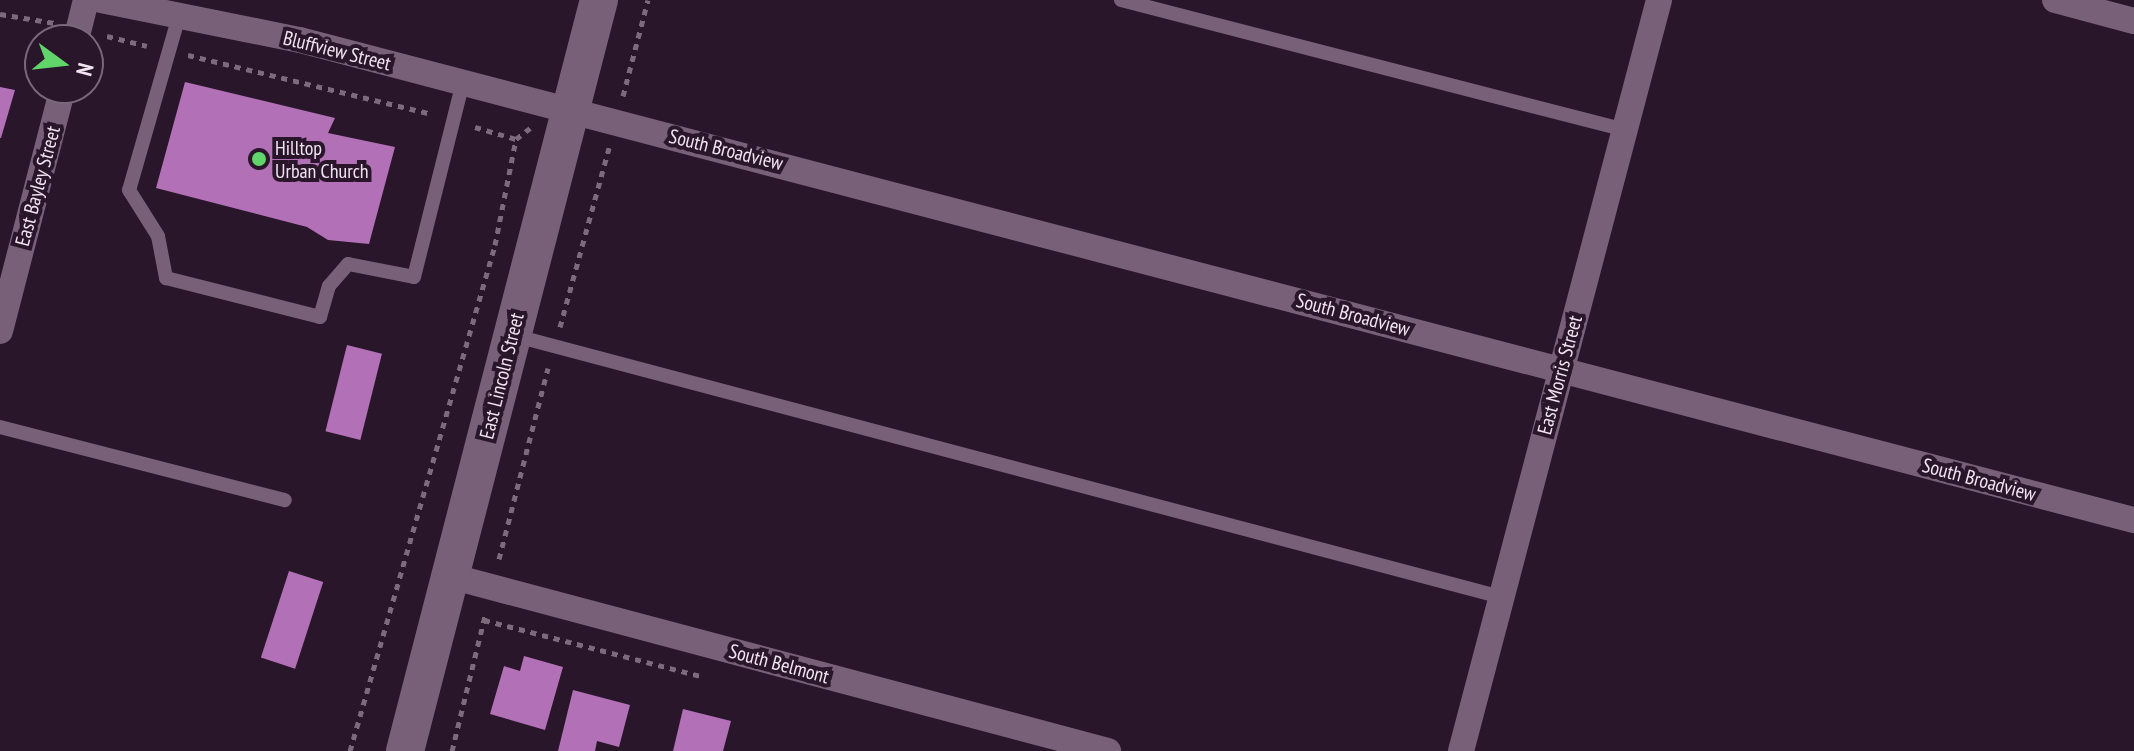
<!DOCTYPE html>
<style>
body{margin:0}
#map{position:relative;width:2134px;height:751px;overflow:hidden;background:#29162a;font-family:"PT Sans Narrow",sans-serif}
div>[style]{position:absolute}
.building>*{inset:0;background:#b270b6;transform-origin:0 0}
.path>*{height:5px;margin-top:-2.5px;transform-origin:0;background:repeating-linear-gradient(90deg,#7c6b7d 0 6px,transparent 0 12px)}
.lane>*{height:14px;margin:-7px;padding:0 7px;transform-origin:7px;border-radius:7px;background:#776078}
.street>*{height:26px;margin:-13px;padding:0 13px;transform-origin:13px;border-radius:13px;background:#776078}
.secondary>*{height:38px;margin:-19px;padding:0 19px;transform-origin:19px;border-radius:19px;background:#776078}
.dots>*{width:22px;height:22px;translate:-50% -50%;box-sizing:border-box;border:4px solid #29162a;border-radius:50%}
span{translate:-50% -50%;white-space:nowrap;text-align:center;line-height:1.15;-webkit-text-stroke:8px #29162a;paint-order:stroke}
.street-label{font-size:20px;color:#f1e4f2}
.poi-label{font-size:20px;color:#f1e4f2}
.left{translate:0 -50%;text-align:left}
.north{position:absolute;left:24px;top:24px;width:80px;height:80px;box-sizing:border-box;background:#29162a;border:2px solid #79687a;border-radius:50%;rotate:105deg;font-size:22px;font-weight:700;line-height:32px;text-align:center;color:#f1e4f2}
.north::after{content:'';display:block;margin:auto;width:28px;height:36px;background:#61d46a;clip-path:polygon(50% 0,100% 100%,50% 72%,0 100%)}
</style>
<div id="map">
<div class="building">
<div style="clip-path:polygon(185px 82px,335px 118px,328px 133px,395px 147px,369px 244px,328px 240px,307px 227px,156px 188px)"></div>
<div style="clip-path:polygon(0 87px,15px 90px,1px 138px,0 138px)"></div>
<div style="left:347px;top:345px;width:36px;height:89px;rotate:14deg"></div>
<div style="left:289px;top:571px;width:36px;height:91px;rotate:18deg"></div>
<div style="clip-path:polygon(524px 656px,563px 667px,545px 730px,490px 714px,504px 666px,520px 671px)"></div>
<div style="clip-path:polygon(573px 690px,630px 705px,619px 747px,597px 741px,595px 751px,558px 751px)"></div>
<div style="clip-path:polygon(683px 709px,731px 721px,723px 751px,673px 751px)"></div>
</div>
<div class="path">
<div style="left:0;top:14px;width:55px;rotate:9.5deg"></div>
<div style="left:107px;top:36px;width:41px;rotate:14deg"></div>
<div style="left:188px;top:55px;width:250px;rotate:13.6deg"></div>
<div style="left:623px;top:96px;width:99px;rotate:-75.4deg"></div>
<div style="left:475px;top:127px;width:43px;rotate:16.3deg"></div>
<div style="left:560px;top:327px;width:186px;rotate:-74.7deg"></div>
<div style="left:499px;top:559px;width:197px;rotate:-75.6deg"></div>
<div style="left:484px;top:620px;width:223px;rotate:14.5deg"></div>
<div style="left:350px;top:751px;width:526px;rotate:-74.01deg"></div>
<div style="left:495px;top:245px;width:108px;rotate:-78.8deg"></div>
<div style="left:516px;top:139px;width:18px;rotate:-38deg"></div>
<div style="left:452px;top:751px;width:143px;rotate:-76.3deg"></div>
</div>
<div class="lane">
<div style="left:1121px;top:0;width:520px;rotate:14.46deg"></div>
<div style="left:179px;top:16px;width:181px;rotate:106deg"></div>
<div style="left:129px;top:190px;width:54px;rotate:57.8deg"></div>
<div style="left:158px;top:236px;width:43px;rotate:79.2deg"></div>
<div style="left:166px;top:278px;width:159px;rotate:14.2deg"></div>
<div style="left:320px;top:317px;width:32px;rotate:-74deg"></div>
<div style="left:329px;top:286px;width:29px;rotate:-49deg"></div>
<div style="left:348px;top:264px;width:67px;rotate:11.1deg"></div>
<div style="left:414px;top:277px;width:201px;rotate:-75.9deg"></div>
<div style="left:516px;top:336px;width:1019px;rotate:14.84deg"></div>
<div style="left:0;top:427px;width:294px;rotate:14.4deg"></div>
</div>
<div class="street">
<div style="left:101px;top:0;width:203px;rotate:11.4deg"></div>
<div style="left:300px;top:40px;width:1896px;rotate:14.67deg"></div>
<div style="left:2055px;top:0;width:82px;rotate:14.9deg"></div>
<div style="left:76px;top:40px;width:41px;rotate:-76deg"></div>
<div style="left:0;top:331px;width:251px;rotate:-75.5deg"></div>
<div style="left:450px;top:576px;width:681px;rotate:14.89deg"></div>
<div style="left:1461px;top:751px;width:777px;rotate:-75.23deg"></div>
</div>
<div class="secondary">
<div style="left:405px;top:751px;width:776px;rotate:-75.52deg"></div>
</div>
<div class="dots">
<div style="left:259px;top:159px;background:#61d46a"></div>
</div>
<div class="street-label">
<span style="left:337px;top:51px;rotate:14deg">Bluffview Street</span>
<span style="left:726px;top:150px;rotate:14deg">South Broadview</span>
<span style="left:38px;top:186px;rotate:-75deg">East Bayley Street</span>
<span style="left:1353px;top:315px;rotate:15deg">South Broadview</span>
<span style="left:1560px;top:375px;rotate:-75deg">East Morris Street</span>
<span style="left:502px;top:376px;rotate:-76deg">East Lincoln Street</span>
<span style="left:1979px;top:480px;rotate:15deg">South Broadview</span>
<span style="left:779px;top:664px;rotate:15deg">South Belmont</span>
</div>
<div class="poi-label">
<span class="left" style="left:275px;top:160px">Hilltop<br>Urban Church</span>
</div>
<div class="north">N</div>
</div>
